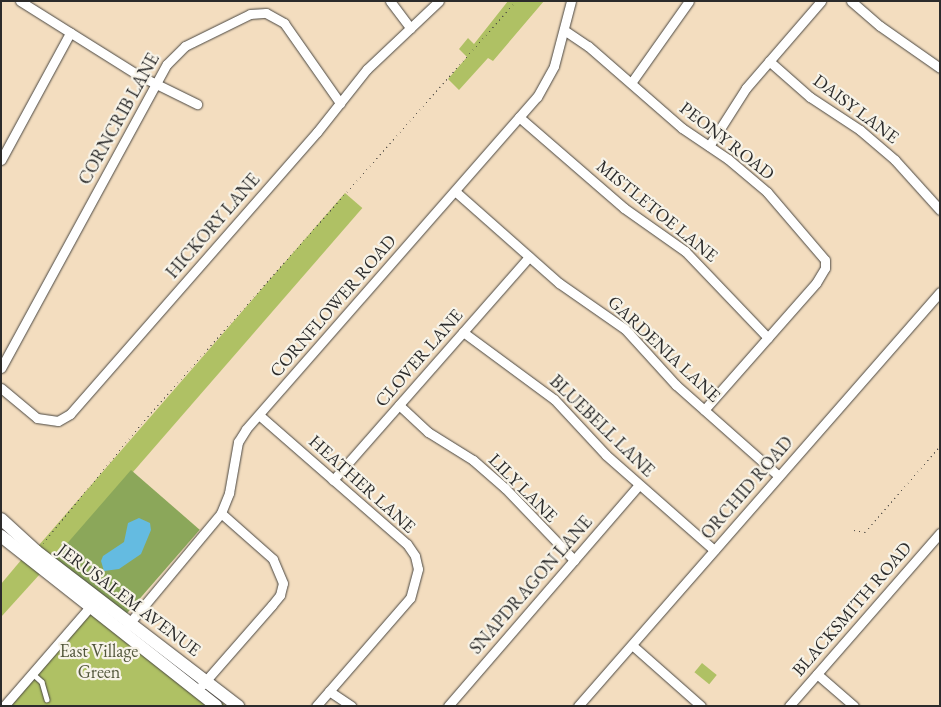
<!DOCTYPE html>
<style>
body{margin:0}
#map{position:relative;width:941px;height:707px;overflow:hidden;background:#f3ddbf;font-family:"EB Garamond",serif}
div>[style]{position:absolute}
.green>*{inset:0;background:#afc164;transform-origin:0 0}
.forest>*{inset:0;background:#8ba75a;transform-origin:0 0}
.water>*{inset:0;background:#64bbe1}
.path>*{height:1px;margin-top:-0.5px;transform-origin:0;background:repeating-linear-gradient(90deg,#494641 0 1px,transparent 0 5px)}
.roads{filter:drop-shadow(0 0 1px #494641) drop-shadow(0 0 1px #494641)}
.service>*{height:4.5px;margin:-2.25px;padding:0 2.25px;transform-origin:2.25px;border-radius:2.25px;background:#fff}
.minor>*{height:9px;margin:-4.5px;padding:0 4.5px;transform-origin:4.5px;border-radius:4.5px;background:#fff}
.secondary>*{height:12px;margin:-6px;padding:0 6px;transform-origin:6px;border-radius:6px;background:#fff}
span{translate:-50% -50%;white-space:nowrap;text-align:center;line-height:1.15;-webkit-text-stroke:4.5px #f7f3e8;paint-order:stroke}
.street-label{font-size:18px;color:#2b2b2b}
.park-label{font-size:18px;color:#53583c}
.frame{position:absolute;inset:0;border:2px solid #2b2b2b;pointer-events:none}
</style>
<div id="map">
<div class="green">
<div style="clip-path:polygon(508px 1px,544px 1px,493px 61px,488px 58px,459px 90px,448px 79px,467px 57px,459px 49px,468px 38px,474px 44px)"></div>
<div style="left:345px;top:193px;width:23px;height:468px;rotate:41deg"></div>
<div style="clip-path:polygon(22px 559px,40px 574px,1px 617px,1px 584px)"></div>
<div style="clip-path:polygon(93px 603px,226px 706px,4px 706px)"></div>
<div style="left:702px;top:663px;width:19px;height:12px;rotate:39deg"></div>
</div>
<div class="forest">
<div style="left:131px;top:470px;width:91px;height:118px;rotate:41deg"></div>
</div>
<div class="water">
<div style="clip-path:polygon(139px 518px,150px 523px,151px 530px,141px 554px,119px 569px,104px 571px,101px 561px,103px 556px,124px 542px,128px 523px)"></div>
</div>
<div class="path">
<div style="left:854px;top:530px;width:11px;rotate:10deg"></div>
<div style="left:865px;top:532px;width:114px;rotate:-48.9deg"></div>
<div style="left:43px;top:543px;width:154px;rotate:-50.5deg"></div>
<div style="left:141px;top:424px;width:565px;rotate:-48.44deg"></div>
</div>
<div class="roads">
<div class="service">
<div style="left:32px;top:673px;width:13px;rotate:42deg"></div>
<div style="left:42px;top:682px;width:18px;rotate:74deg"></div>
</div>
<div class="minor">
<div style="left:20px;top:1px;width:139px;rotate:32.1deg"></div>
<div style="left:138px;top:75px;width:66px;rotate:26.2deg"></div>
<div style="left:390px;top:1px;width:34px;rotate:53deg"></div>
<div style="left:851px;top:1px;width:38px;rotate:41deg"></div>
<div style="left:880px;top:26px;width:73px;rotate:35deg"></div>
<div style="left:564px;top:30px;width:29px;rotate:34deg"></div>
<div style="left:588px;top:46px;width:125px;rotate:41.1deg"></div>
<div style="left:682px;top:128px;width:55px;rotate:34deg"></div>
<div style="left:728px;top:159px;width:51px;rotate:40.2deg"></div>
<div style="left:767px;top:192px;width:89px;rotate:49.5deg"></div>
<div style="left:825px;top:260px;width:8px;rotate:90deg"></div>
<div style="left:825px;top:268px;width:17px;rotate:121deg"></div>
<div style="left:816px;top:283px;width:169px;rotate:131.4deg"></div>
<div style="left:769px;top:61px;width:55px;rotate:41.3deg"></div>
<div style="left:810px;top:97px;width:60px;rotate:33.4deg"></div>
<div style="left:860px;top:130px;width:46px;rotate:40.6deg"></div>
<div style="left:895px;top:160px;width:67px;rotate:48deg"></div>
<div style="left:631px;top:83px;width:100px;rotate:-54.7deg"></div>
<div style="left:519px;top:117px;width:139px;rotate:40.9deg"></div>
<div style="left:624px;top:208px;width:75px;rotate:35.2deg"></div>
<div style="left:685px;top:251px;width:120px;rotate:46.3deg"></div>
<div style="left:709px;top:146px;width:69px;rotate:-57.5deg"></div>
<div style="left:746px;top:88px;width:115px;rotate:-49.2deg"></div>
<div style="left:1px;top:160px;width:145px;rotate:-61.5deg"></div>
<div style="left:455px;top:191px;width:139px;rotate:41.5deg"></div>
<div style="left:559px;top:283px;width:80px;rotate:34.9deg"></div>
<div style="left:625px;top:329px;width:76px;rotate:47.7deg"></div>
<div style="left:676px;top:385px;width:137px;rotate:41.5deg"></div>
<div style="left:463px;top:332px;width:113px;rotate:36.4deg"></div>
<div style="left:554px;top:399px;width:76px;rotate:47.1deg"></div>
<div style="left:606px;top:455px;width:144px;rotate:41.3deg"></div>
<div style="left:1px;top:368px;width:346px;rotate:-61.4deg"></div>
<div style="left:167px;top:64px;width:25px;rotate:-45deg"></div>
<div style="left:185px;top:46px;width:72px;rotate:-26.2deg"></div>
<div style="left:250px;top:14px;width:16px;rotate:-4deg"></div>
<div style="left:266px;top:13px;width:21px;rotate:29deg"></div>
<div style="left:284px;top:23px;width:98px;rotate:55deg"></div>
<div style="left:1px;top:388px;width:47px;rotate:39.8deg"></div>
<div style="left:37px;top:418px;width:21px;rotate:8deg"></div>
<div style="left:58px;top:421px;width:14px;rotate:-30deg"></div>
<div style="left:70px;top:414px;width:375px;rotate:-48.8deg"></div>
<div style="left:317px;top:132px;width:80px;rotate:-51.6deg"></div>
<div style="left:367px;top:69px;width:99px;rotate:-43.4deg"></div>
<div style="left:399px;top:405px;width:40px;rotate:43deg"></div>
<div style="left:428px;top:432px;width:53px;rotate:31.9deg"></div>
<div style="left:473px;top:460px;width:43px;rotate:41.2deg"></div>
<div style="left:505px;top:488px;width:100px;rotate:46.2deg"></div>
<div style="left:259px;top:415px;width:196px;rotate:41.1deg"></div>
<div style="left:407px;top:544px;width:14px;rotate:56deg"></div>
<div style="left:415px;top:556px;width:13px;rotate:77deg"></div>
<div style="left:418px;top:569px;width:30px;rotate:105deg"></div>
<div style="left:410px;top:598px;width:143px;rotate:131deg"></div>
<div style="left:333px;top:480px;width:297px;rotate:-48.7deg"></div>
<div style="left:127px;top:626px;width:147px;rotate:-50.2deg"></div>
<div style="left:221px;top:513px;width:22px;rotate:-68deg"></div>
<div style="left:229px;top:493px;width:52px;rotate:-80deg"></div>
<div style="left:238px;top:442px;width:15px;rotate:-58deg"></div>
<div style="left:246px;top:429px;width:441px;rotate:-48.8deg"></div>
<div style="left:537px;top:97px;width:35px;rotate:-61deg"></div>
<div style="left:554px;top:66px;width:67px;rotate:-75.3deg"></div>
<div style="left:632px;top:645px;width:92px;rotate:41.5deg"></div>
<div style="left:817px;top:674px;width:49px;rotate:40.9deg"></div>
<div style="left:202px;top:685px;width:106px;rotate:-48.8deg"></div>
<div style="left:272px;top:605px;width:13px;rotate:-51deg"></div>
<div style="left:280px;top:595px;width:12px;rotate:-76deg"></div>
<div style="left:283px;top:583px;width:26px;rotate:-113deg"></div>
<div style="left:273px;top:559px;width:69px;rotate:-138.5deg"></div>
<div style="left:329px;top:691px;width:27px;rotate:34deg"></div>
<div style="left:4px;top:706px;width:138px;rotate:-49.1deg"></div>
<div style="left:448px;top:706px;width:292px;rotate:-49.2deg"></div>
<div style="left:578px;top:706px;width:550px;rotate:-48.83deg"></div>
<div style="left:789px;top:706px;width:230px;rotate:-48.9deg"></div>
</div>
<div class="secondary">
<div style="left:1px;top:519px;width:47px;rotate:42.4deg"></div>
<div style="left:36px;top:551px;width:255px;rotate:37.5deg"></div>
<div style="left:1px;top:536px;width:274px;rotate:38.3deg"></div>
</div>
</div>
<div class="street-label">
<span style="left:856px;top:109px;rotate:37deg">DAISY LANE</span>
<span style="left:119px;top:119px;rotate:-61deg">CORNCRIB LANE</span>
<span style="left:727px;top:141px;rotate:38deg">PEONY ROAD</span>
<span style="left:657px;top:211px;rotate:39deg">MISTLETOE LANE</span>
<span style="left:213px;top:226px;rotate:-49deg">HICKORY LANE</span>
<span style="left:333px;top:306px;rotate:-49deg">CORNFLOWER ROAD</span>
<span style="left:664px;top:349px;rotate:43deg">GARDENIA LANE</span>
<span style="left:419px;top:358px;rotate:-49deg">CLOVER LANE</span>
<span style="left:602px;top:426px;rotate:44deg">BLUEBELL LANE</span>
<span style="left:362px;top:484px;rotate:42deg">HEATHER LANE</span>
<span style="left:523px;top:488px;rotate:45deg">LILY LANE</span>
<span style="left:747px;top:488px;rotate:-49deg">ORCHID ROAD</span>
<span style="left:531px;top:585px;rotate:-49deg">SNAPDRAGON LANE</span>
<span style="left:129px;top:600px;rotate:37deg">JERUSALEM AVENUE</span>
<span style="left:852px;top:609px;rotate:-49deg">BLACKSMITH ROAD</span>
</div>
<div class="park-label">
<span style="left:99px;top:662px">East Village<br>Green</span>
</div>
<div class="frame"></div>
</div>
